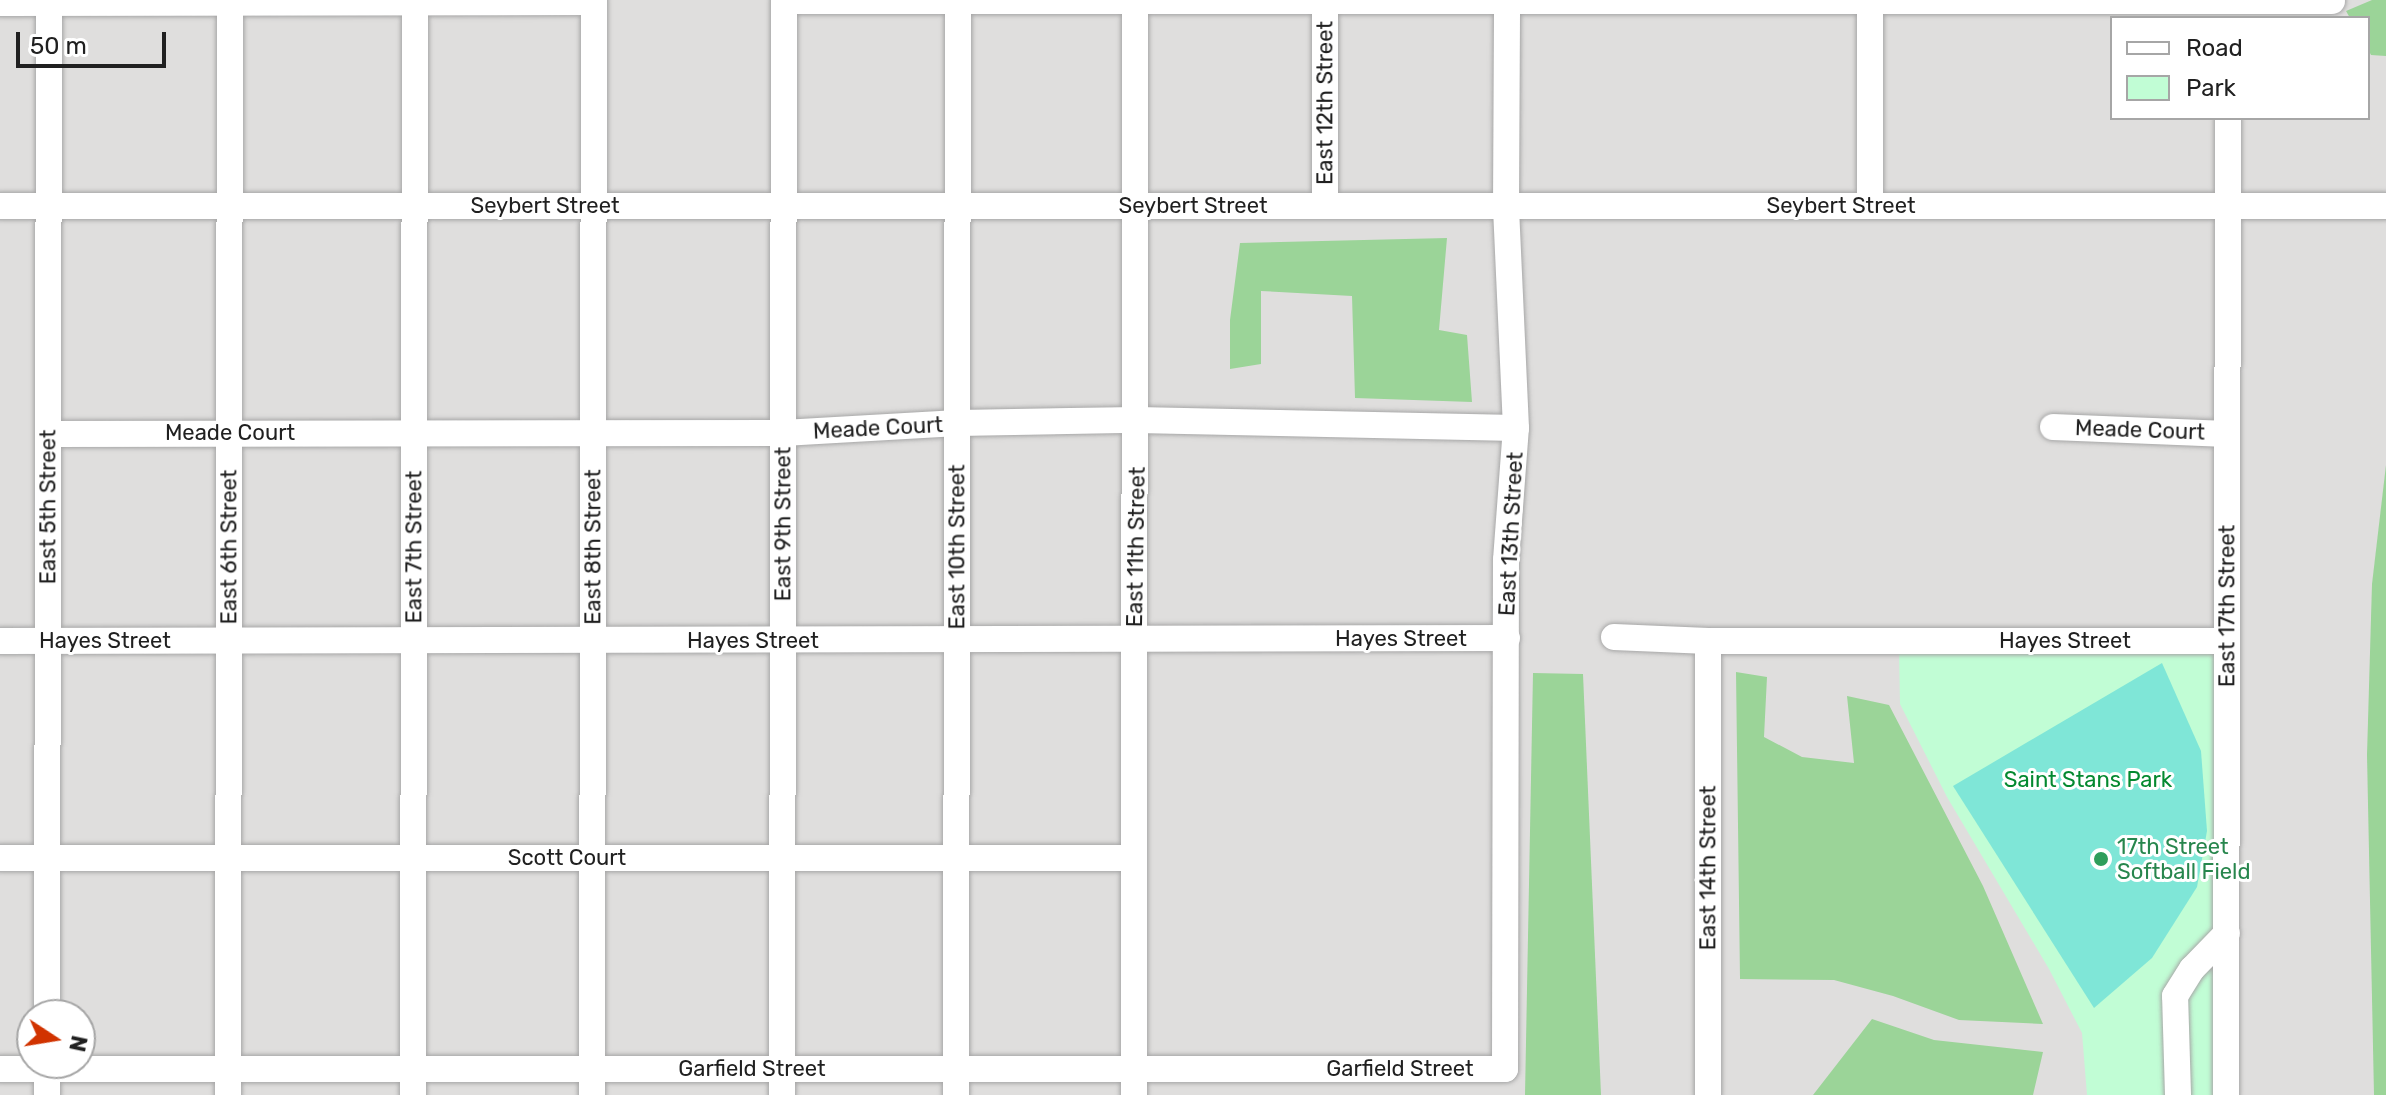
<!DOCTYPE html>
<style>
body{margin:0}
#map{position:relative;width:2386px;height:1095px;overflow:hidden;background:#f2f1e6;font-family:Rubik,sans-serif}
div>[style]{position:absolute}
.residential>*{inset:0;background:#dfdedd}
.forest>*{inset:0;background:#9bd498}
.park>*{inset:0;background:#c1fdd5}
.pitch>*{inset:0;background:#7fe6d7}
.roads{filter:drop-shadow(0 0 2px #a7a7a7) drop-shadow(0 0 2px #a7a7a7)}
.minor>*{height:26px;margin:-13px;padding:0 13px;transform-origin:13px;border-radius:13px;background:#fff}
.dots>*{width:22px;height:22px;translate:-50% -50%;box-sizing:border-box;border:4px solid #fff;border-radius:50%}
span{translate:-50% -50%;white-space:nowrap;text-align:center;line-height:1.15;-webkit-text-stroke:6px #fff;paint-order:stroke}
.street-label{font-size:22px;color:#202020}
.park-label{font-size:22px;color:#048930}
.leisure-label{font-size:22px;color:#27864d}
.left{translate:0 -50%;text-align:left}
.legend{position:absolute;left:2110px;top:16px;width:260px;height:104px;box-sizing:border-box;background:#fff;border:2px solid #a6a6a6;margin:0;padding:10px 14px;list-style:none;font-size:24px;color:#202020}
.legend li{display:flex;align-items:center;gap:16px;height:40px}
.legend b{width:40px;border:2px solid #a6a6a6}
.north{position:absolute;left:16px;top:999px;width:80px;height:80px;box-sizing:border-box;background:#fff;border:2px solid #a6a6a6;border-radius:50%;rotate:102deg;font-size:22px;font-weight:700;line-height:32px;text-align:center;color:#202020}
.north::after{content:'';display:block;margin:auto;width:28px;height:36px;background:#d13300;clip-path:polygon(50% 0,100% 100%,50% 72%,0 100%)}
.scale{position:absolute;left:16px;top:32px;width:150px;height:36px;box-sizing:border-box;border:4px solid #202020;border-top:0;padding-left:10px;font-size:24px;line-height:28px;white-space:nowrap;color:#202020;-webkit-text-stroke:6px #fff;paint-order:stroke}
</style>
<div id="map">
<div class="residential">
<div style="clip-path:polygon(evenodd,0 0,2386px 0,2386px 1095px,0 1095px,0 0,2112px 18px,2368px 18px,2368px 118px,2112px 118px,2112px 18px,0 0,32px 1015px,80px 1015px,80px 1063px,32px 1063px,32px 1015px)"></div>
</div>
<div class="forest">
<div style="clip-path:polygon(2372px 0,2386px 0,2386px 56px,2371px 55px,2368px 49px,2368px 18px,2350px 18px,2346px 11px)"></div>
<div style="clip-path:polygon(1447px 238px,1439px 330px,1467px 335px,1472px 402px,1355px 398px,1352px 296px,1261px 291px,1261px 364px,1230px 369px,1230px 320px,1240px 243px)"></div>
<div style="clip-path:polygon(2386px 465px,2386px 1095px,2374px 1095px,2367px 755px,2372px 584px)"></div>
<div style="clip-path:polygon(1736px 672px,1767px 677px,1764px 737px,1802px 757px,1854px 763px,1847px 696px,1889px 705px,1983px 886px,2043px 1024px,1959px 1020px,1893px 996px,1834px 980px,1740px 979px)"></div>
<div style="clip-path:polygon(1533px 673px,1583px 674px,1601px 1095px,1525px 1095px)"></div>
<div style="clip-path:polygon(1872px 1019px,1934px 1040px,2043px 1052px,2033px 1095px,1813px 1095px)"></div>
</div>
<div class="park">
<div style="clip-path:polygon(1899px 650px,2218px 653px,2216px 1095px,2087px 1095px,2082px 1033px,2049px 969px,1947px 797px,1900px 704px)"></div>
</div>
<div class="pitch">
<div style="clip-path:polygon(2162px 663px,2201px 751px,2207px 831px,2197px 887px,2152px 958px,2094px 1008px,1953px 786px)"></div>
</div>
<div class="roads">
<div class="minor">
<div style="left:784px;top:1px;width:1548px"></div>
<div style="left:0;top:3px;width:594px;rotate:-0.1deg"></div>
<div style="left:0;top:206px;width:2386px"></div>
<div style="left:1325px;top:206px;width:206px;rotate:-90deg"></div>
<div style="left:1870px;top:206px;width:206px;rotate:-90deg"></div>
<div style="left:2053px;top:427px;width:174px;rotate:2.3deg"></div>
<div style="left:48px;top:434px;width:735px;rotate:-0.08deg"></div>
<div style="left:783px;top:433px;width:175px;rotate:-3.3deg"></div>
<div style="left:958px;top:423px;width:179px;rotate:-1deg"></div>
<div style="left:1137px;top:420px;width:379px;rotate:1.2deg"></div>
<div style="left:1614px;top:637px;width:94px;rotate:2.4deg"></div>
<div style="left:1708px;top:641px;width:519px"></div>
<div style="left:0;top:641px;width:1507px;rotate:-0.11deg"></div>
<div style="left:1708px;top:641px;width:454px;rotate:90deg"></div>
<div style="left:0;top:858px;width:1134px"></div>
<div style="left:47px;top:1015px;width:1015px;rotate:-89.89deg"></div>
<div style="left:0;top:1069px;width:1505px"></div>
<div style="left:1505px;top:1069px;width:509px;rotate:-89.89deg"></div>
<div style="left:1506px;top:560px;width:132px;rotate:-85.7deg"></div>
<div style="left:1516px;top:428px;width:222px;rotate:-92.6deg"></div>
<div style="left:1506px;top:206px;width:206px;rotate:-89.7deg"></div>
<div style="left:47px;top:1095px;width:32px;rotate:-90deg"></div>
<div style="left:228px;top:1095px;width:1095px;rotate:-89.9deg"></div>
<div style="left:413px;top:1095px;width:1095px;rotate:-89.9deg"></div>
<div style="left:592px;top:1095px;width:1095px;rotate:-89.9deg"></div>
<div style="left:782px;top:1095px;width:1095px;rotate:-89.9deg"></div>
<div style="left:956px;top:1095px;width:1095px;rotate:-89.9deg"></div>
<div style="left:1134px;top:1095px;width:1095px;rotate:-89.95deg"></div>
<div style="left:2178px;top:1095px;width:99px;rotate:-91.7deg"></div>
<div style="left:2175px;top:996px;width:32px;rotate:-58deg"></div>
<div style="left:2192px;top:969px;width:50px;rotate:-45.8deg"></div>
<div style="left:2226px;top:1095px;width:977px;rotate:-89.88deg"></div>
</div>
</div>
<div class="dots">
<div style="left:2101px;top:859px;background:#2e9e5b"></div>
</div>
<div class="street-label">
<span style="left:1325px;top:103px;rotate:-90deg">East 12th Street</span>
<span style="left:545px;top:206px">Seybert Street</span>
<span style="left:1193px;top:206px">Seybert Street</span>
<span style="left:1841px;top:206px">Seybert Street</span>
<span style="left:878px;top:428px;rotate:-3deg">Meade Court</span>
<span style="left:2140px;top:430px;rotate:2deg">Meade Court</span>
<span style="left:230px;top:433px">Meade Court</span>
<span style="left:48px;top:507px;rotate:-90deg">East 5th Street</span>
<span style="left:783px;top:524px;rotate:-90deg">East 9th Street</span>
<span style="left:1511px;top:534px;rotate:-87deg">East 13th Street</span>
<span style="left:229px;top:547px;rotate:-90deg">East 6th Street</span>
<span style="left:414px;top:547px;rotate:-90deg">East 7th Street</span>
<span style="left:593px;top:547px;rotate:-90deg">East 8th Street</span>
<span style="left:957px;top:547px;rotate:-90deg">East 10th Street</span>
<span style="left:1136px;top:547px;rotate:-89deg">East 11th Street</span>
<span style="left:2227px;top:606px;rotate:-90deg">East 17th Street</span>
<span style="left:1401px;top:639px">Hayes Street</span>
<span style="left:105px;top:641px">Hayes Street</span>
<span style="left:753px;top:641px">Hayes Street</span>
<span style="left:2065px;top:641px">Hayes Street</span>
<span style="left:567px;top:858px">Scott Court</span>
<span style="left:1708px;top:868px;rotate:-90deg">East 14th Street</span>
<span style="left:752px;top:1069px">Garfield Street</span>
<span style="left:1400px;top:1069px">Garfield Street</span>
</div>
<div class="park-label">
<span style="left:2088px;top:780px">Saint Stans Park</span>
</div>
<div class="leisure-label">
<span class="left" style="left:2117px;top:859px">17th Street<br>Softball Field</span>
</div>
<ul class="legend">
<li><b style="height:10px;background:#fff"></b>Road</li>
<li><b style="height:22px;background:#c1fdd5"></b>Park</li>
</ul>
<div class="north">N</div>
<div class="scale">50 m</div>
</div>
